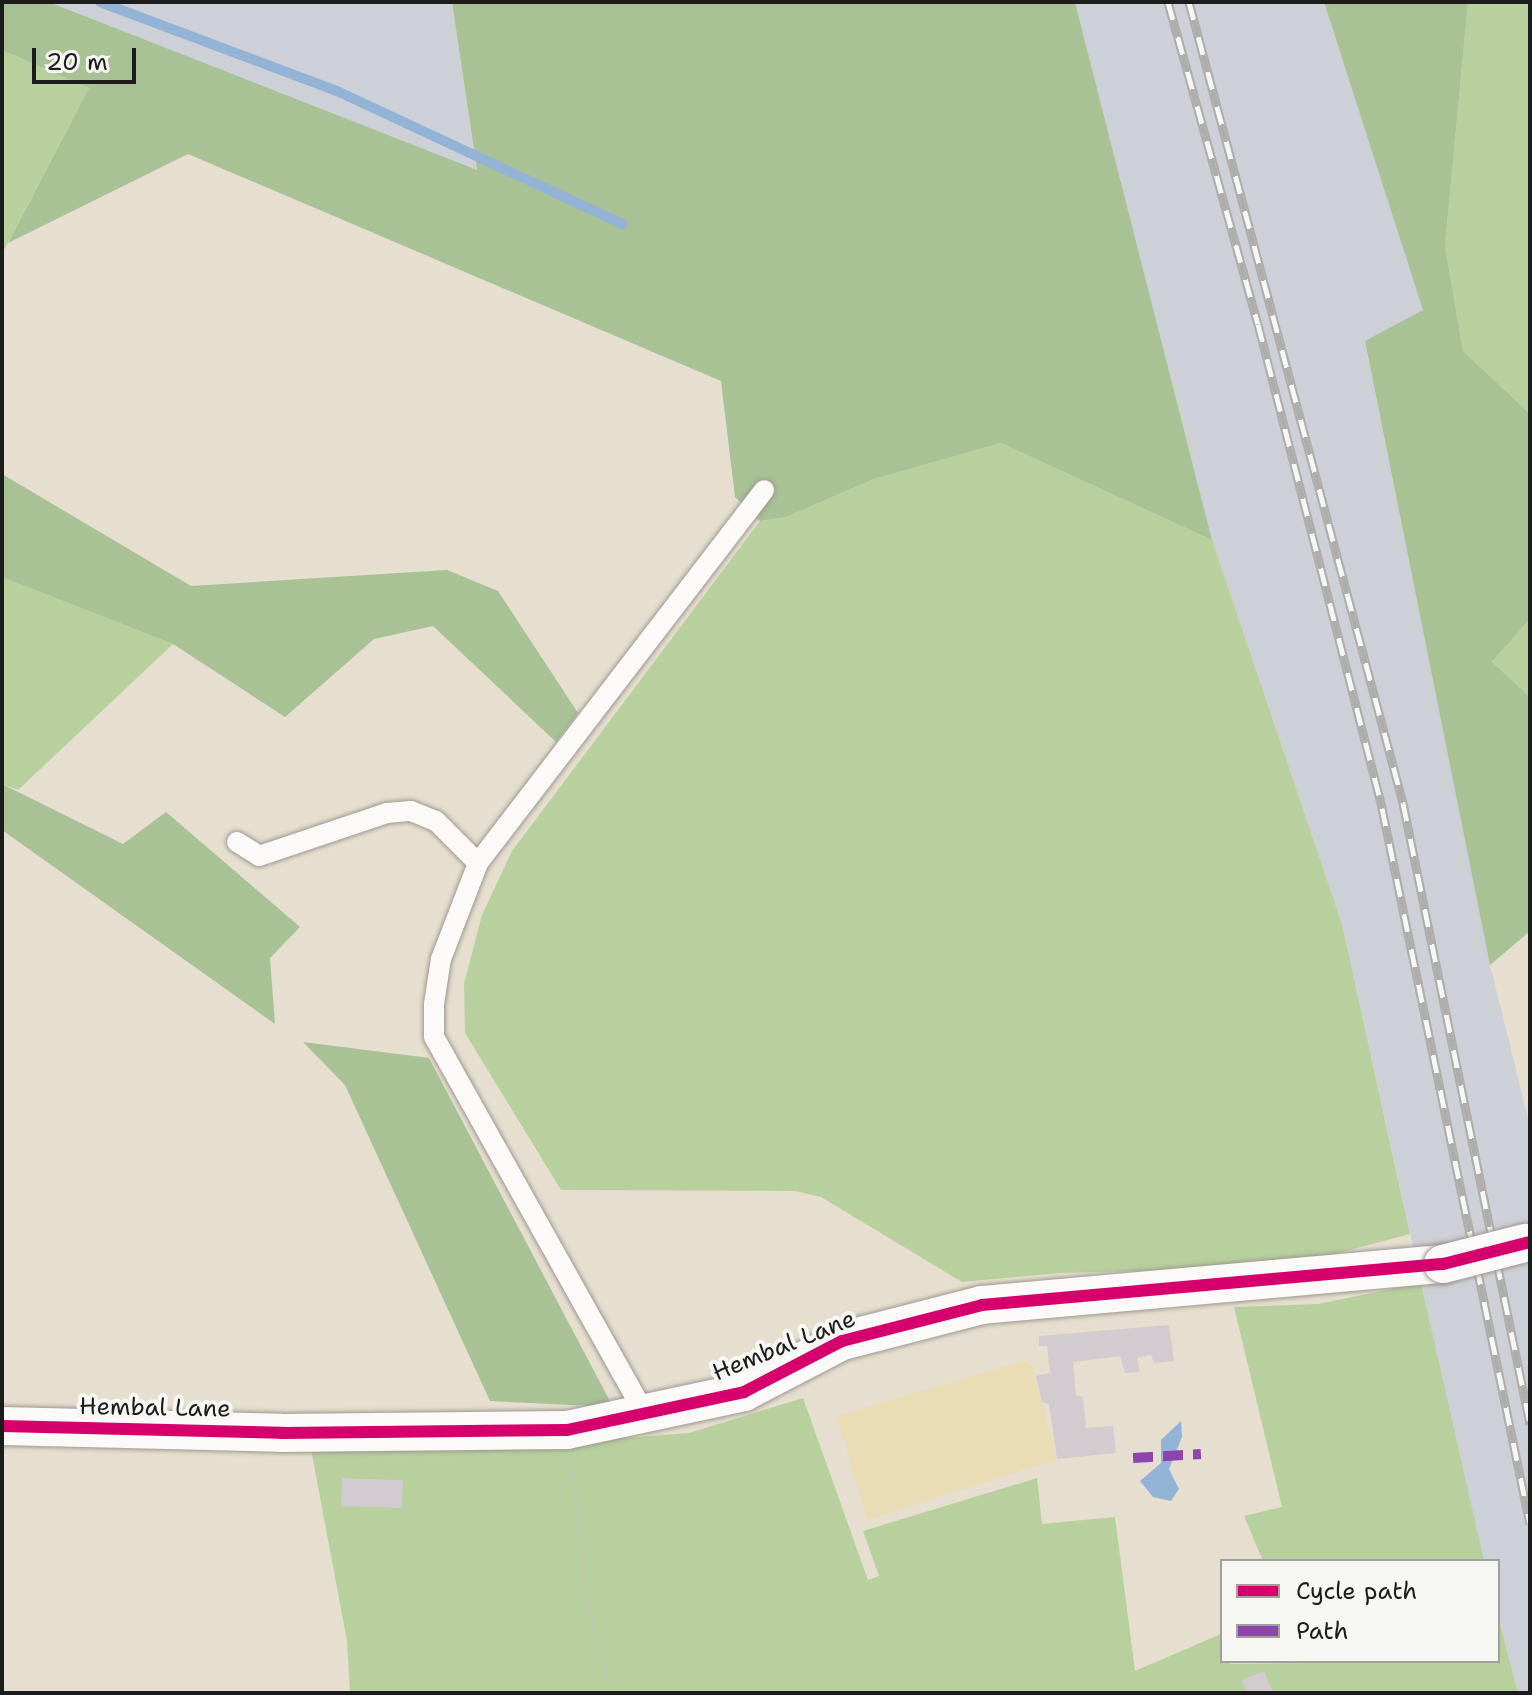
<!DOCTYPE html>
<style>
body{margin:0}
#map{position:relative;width:1532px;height:1695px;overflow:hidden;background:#e6decf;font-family:"Shantell Sans",sans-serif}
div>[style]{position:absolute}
.industrial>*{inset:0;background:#ced0d7}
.green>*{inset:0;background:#b8d09d}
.forest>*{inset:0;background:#a8c195}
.sand>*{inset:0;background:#eadcb4}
.water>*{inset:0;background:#92b3d6}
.stream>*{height:10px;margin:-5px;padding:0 5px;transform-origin:5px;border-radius:5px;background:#92b3d6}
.building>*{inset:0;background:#d2cbcf;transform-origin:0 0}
.path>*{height:5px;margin-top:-2.5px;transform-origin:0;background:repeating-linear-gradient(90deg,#c6c4c1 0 2px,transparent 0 8px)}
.roads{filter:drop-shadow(0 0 2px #9d9890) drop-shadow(0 0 2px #9d9890)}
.service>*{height:20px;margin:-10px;padding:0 10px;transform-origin:10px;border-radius:10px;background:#fbfaf8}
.minor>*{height:38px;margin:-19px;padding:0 19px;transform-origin:19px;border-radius:19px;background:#fbfaf8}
.rail>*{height:9px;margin-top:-4.5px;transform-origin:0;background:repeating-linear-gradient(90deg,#f6f6f2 0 18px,#aeadaa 0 36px);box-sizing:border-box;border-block:2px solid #aeadaa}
.bridges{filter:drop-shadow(0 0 2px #9d9890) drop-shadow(0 0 2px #9d9890)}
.minor-bridge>*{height:38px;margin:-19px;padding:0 19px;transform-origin:19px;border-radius:19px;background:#fbfaf8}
.quiet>*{height:10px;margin-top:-5px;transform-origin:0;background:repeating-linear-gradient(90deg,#8e44ad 0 20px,transparent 0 30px)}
.cycleway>*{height:12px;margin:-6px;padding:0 6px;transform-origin:6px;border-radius:6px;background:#d6006c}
span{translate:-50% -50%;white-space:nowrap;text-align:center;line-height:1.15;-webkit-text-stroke:8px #f6f6f2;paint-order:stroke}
.street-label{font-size:24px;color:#1c1c1c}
.frame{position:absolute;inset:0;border:4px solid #1c1c1c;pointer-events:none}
.legend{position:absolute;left:1220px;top:1559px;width:280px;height:104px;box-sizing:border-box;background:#f6f6f2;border:2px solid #9f9f9c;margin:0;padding:10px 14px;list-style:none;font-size:24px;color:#1c1c1c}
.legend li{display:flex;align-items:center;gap:16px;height:40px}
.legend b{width:40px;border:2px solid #9f9f9c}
.scale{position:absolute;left:32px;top:48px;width:104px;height:36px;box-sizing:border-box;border:4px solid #1c1c1c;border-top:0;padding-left:10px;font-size:24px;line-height:28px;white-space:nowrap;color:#1c1c1c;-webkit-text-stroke:6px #f6f6f2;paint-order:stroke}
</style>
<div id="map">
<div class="industrial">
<div style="clip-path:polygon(49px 2px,452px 2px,477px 171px)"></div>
<div style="clip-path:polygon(1075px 2px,1324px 2px,1424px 310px,1365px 342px,1490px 965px,1530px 1126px,1530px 1693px,1518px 1693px,1498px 1616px,1498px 1561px,1484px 1561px,1473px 1518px,1342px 924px,1212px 540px)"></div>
</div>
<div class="green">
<div style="clip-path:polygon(1468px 2px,1530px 2px,1530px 414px,1463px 351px,1445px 246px)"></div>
<div style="clip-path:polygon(2px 50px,89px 88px,2px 254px)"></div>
<div style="clip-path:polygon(1001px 443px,1212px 540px,1342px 924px,1410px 1234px,1285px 1267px,1060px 1273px,962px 1282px,821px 1197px,795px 1191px,561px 1190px,465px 1033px,464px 984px,482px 915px,512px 851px,760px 521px,786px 517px,874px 479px)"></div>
<div style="clip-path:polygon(2px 577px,173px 644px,18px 790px,2px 784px)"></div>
<div style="clip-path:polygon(1530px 619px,1530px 697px,1492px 662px)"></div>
<div style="clip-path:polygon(1421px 1283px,1484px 1561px,1263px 1561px,1244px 1516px,1282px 1507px,1234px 1307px,1318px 1304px)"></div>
<div style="clip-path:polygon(803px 1398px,868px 1580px,879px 1576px,863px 1531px,1037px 1478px,1042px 1524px,1115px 1517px,1135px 1671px,1221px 1634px,1222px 1661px,1233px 1664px,1498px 1661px,1498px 1616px,1518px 1693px,350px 1693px,347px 1641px,311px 1449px,559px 1443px,689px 1433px)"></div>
</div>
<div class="forest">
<div style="clip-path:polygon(2px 2px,49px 2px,477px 170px,452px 2px,1075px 2px,1212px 540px,1001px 443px,874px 479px,786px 517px,760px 521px,735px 497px,721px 381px,188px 154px,8px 243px,89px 88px,2px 50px)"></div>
<div style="clip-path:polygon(1324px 2px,1468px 2px,1445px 246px,1463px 351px,1530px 414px,1530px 619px,1492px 662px,1530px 697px,1530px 931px,1490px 965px,1365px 341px,1423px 310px)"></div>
<div style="clip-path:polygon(2px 474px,191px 586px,447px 570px,498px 591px,578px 713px,556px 742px,433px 626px,374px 639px,285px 717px,173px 644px,2px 577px)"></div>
<div style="clip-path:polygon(2px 784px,123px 844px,166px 812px,300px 927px,270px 958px,275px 1024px,2px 830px)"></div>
<div style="clip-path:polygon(303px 1042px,429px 1058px,613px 1407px,490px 1401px,345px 1085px)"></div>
</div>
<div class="sand">
<div style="clip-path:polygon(1024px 1361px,1033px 1367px,1057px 1459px,867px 1520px,837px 1416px)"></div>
</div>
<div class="water">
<div style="clip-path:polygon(1181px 1421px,1182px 1437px,1169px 1469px,1179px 1489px,1171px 1501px,1153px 1497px,1140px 1481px,1161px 1463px,1161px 1440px)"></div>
</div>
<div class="stream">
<div style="left:100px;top:2px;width:253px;rotate:20.6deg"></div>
<div style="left:337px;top:91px;width:315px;rotate:25deg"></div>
</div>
<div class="building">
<div style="clip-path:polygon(1169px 1325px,1174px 1361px,1154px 1363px,1151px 1355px,1137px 1358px,1140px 1372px,1125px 1373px,1120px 1356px,1073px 1362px,1076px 1395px,1083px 1397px,1086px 1428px,1113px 1426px,1116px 1453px,1057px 1459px,1049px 1404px,1042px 1402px,1036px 1376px,1050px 1373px,1047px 1346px,1039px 1346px,1039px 1336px)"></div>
<div style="left:342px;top:1478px;width:61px;height:28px;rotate:2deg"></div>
<div style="clip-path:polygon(1264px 1671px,1273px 1693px,1247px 1693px,1242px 1680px)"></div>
</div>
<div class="path">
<div style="left:572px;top:1463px;width:147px;rotate:83.7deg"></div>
<div style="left:588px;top:1609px;width:88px;rotate:73.4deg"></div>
</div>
<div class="roads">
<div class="service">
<div style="left:237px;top:842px;width:26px;rotate:32deg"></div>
<div style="left:259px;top:856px;width:135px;rotate:-18.6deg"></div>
<div style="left:387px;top:813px;width:24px;rotate:-5deg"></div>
<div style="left:411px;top:811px;width:27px;rotate:22deg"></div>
<div style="left:436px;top:821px;width:59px;rotate:45deg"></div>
<div style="left:646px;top:1416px;width:435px;rotate:-119.2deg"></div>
<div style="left:434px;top:1036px;width:32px;rotate:-90deg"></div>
<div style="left:434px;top:1004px;width:46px;rotate:-81.2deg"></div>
<div style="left:441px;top:959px;width:103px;rotate:-68.9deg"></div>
<div style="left:478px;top:863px;width:470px;rotate:-52.5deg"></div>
</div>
<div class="minor">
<div style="left:2px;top:1426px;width:279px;rotate:1.4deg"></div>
<div style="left:281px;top:1433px;width:286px;rotate:-0.6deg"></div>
<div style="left:567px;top:1430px;width:181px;rotate:-12.1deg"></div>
<div style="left:744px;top:1392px;width:110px;rotate:-27.5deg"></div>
<div style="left:842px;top:1341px;width:145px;rotate:-14.4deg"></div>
<div style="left:982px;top:1305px;width:463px;rotate:-5.1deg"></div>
</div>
</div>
<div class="rail">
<div style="left:1168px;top:2px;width:334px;rotate:74.4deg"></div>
<div style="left:1258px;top:324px;width:500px;rotate:75.6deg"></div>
<div style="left:1382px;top:808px;width:731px;rotate:78.32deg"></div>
<div style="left:1189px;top:2px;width:829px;rotate:75.04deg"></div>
<div style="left:1403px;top:803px;width:634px;rotate:78.44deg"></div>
</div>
<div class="bridges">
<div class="minor-bridge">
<div style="left:1443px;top:1264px;width:85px;rotate:-14.4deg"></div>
</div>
</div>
<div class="quiet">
<div style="left:1133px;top:1458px;width:68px;rotate:-3.4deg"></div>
</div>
<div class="cycleway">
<div style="left:2px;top:1426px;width:279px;rotate:1.4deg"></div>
<div style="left:281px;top:1433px;width:286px;rotate:-0.6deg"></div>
<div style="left:567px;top:1430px;width:181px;rotate:-12.1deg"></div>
<div style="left:744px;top:1392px;width:110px;rotate:-27.5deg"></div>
<div style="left:842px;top:1341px;width:145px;rotate:-14.4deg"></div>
<div style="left:982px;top:1305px;width:463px;rotate:-5.1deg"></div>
<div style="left:1443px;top:1264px;width:90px;rotate:-14.2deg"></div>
</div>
<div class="street-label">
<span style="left:784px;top:1346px;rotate:-22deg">Hembal Lane</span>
<span style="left:155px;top:1408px;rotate:1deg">Hembal Lane</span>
</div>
<div class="frame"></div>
<ul class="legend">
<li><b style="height:10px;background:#d6006c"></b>Cycle path</li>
<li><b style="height:10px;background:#8e44ad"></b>Path</li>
</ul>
<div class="scale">20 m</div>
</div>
